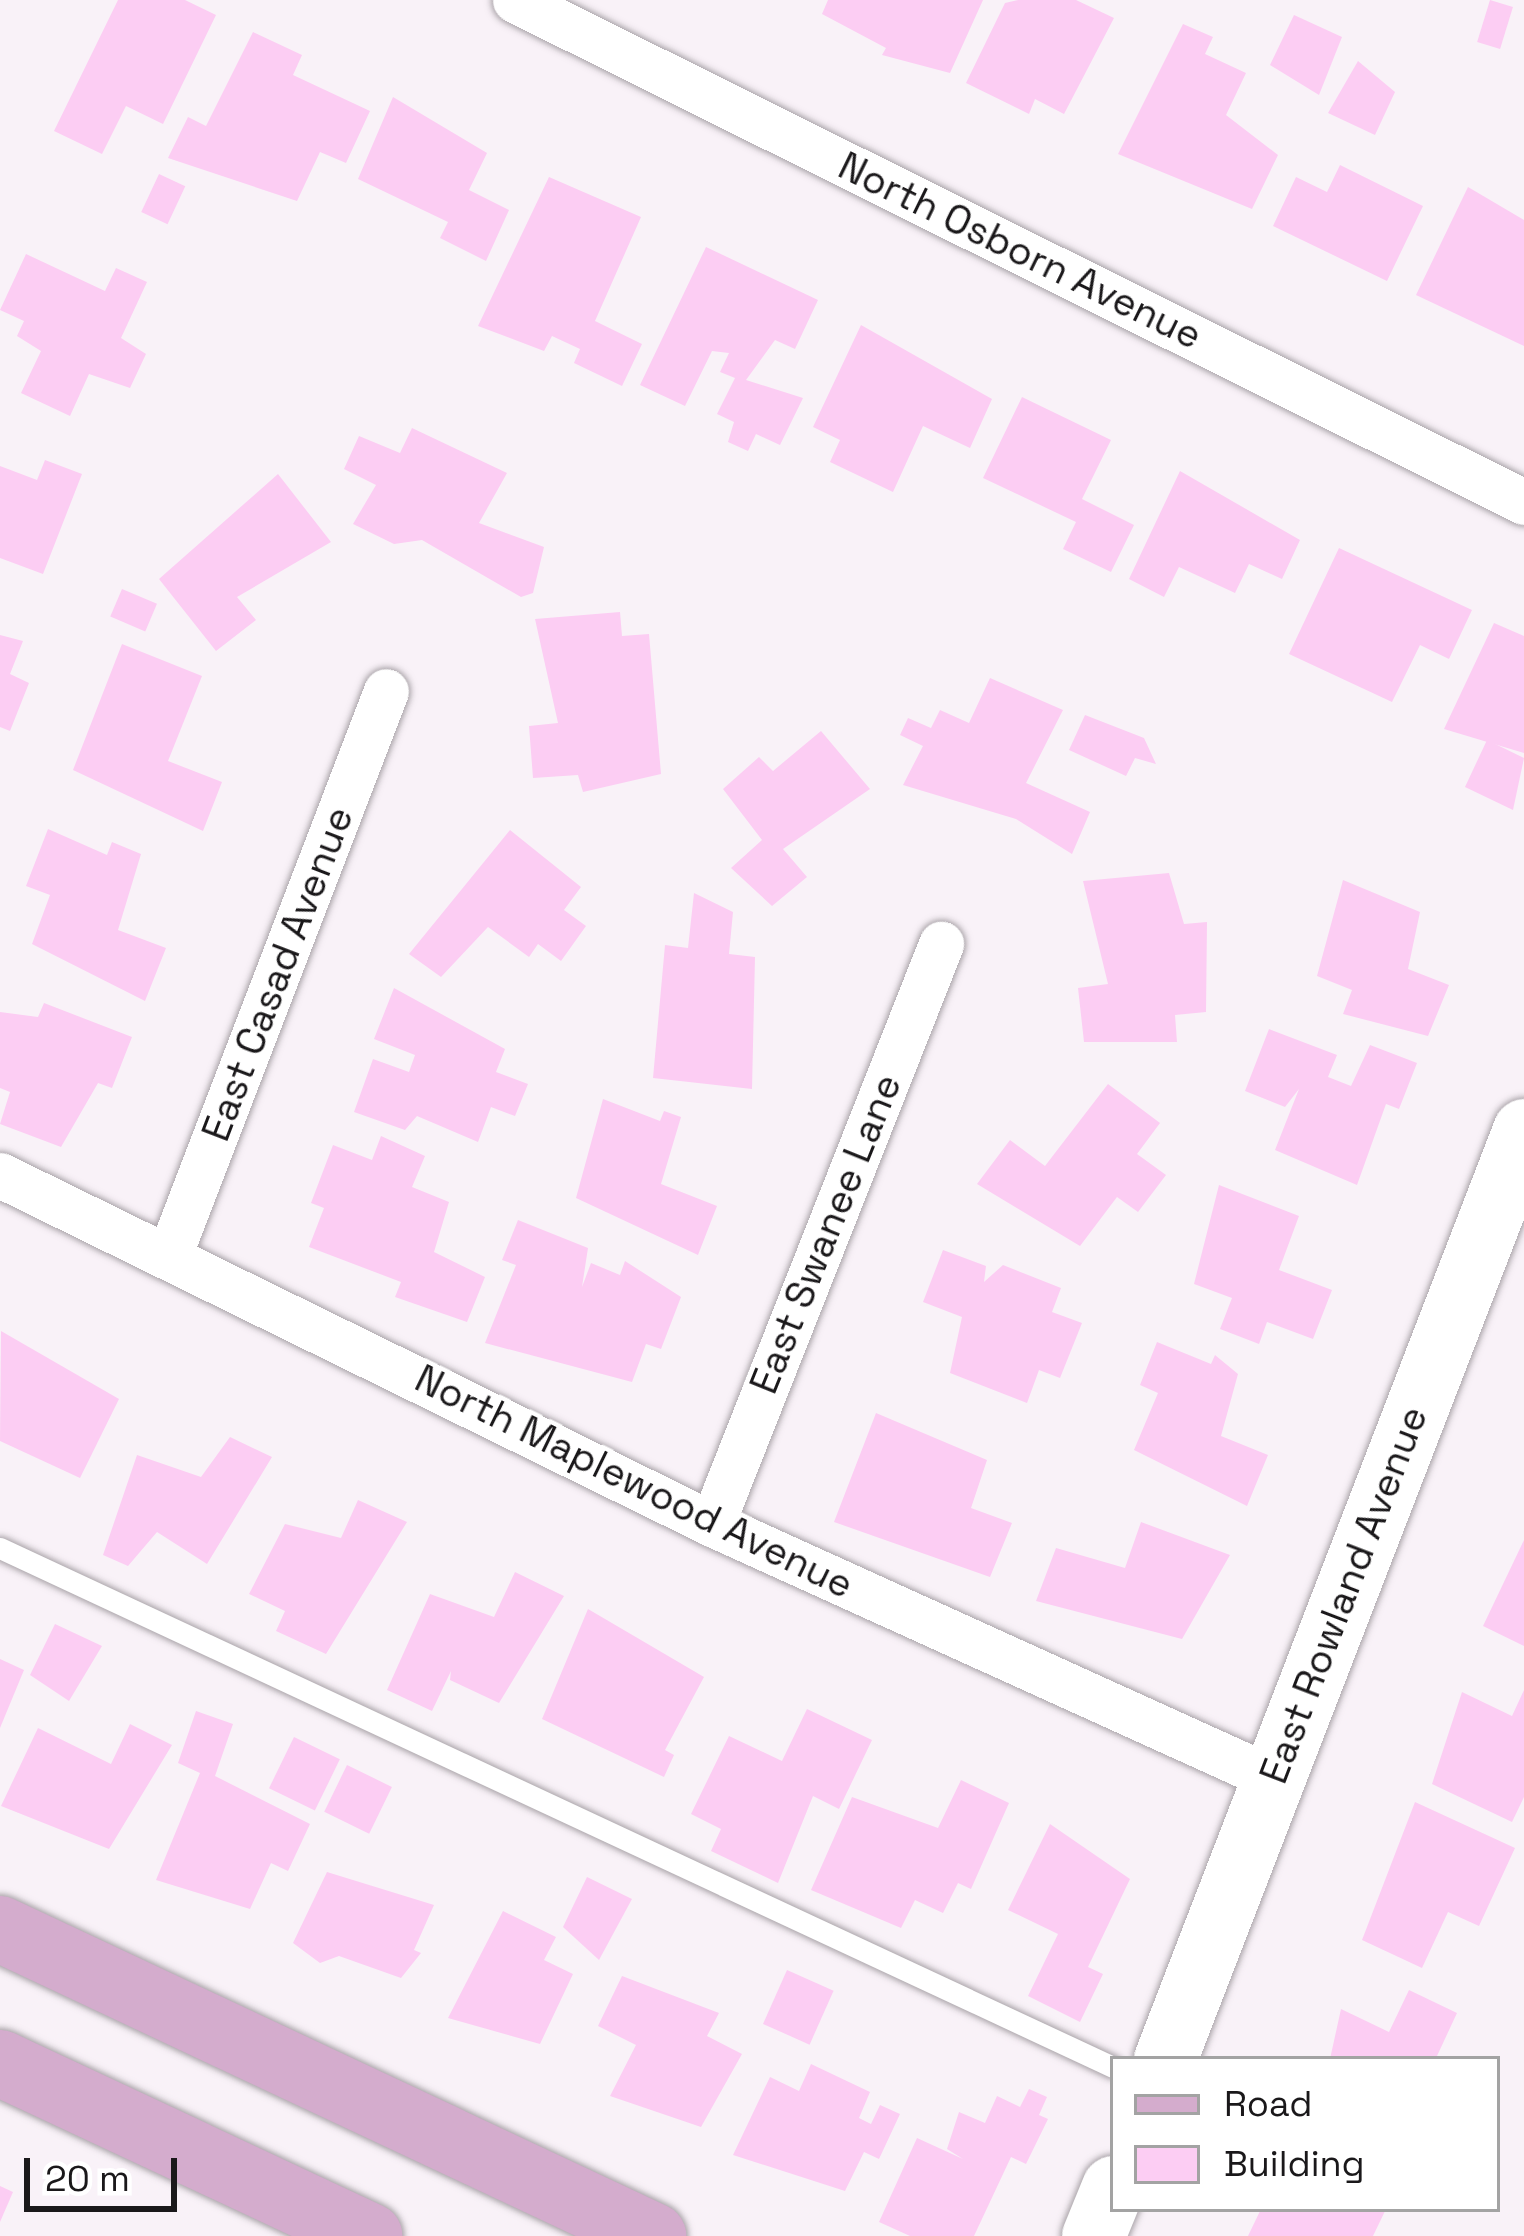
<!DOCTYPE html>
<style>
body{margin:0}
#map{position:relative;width:1524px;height:2236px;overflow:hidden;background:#f9f2f8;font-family:"Space Grotesk",sans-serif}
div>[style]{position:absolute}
.building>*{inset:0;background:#fccdf3;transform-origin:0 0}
.roads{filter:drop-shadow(0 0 3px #aaa4a9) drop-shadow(0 0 3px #aaa4a9)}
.lane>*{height:21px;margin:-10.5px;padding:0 10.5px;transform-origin:10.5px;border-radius:10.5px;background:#fff}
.street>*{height:45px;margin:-22.5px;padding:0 22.5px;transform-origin:22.5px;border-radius:22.5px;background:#fff}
.secondary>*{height:63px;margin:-31.5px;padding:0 31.5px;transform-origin:31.5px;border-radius:31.5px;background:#fff}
.primary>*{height:66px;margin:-33px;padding:0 33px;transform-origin:33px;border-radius:33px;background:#d4accd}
span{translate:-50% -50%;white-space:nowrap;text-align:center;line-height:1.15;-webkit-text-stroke:9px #fff;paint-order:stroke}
.street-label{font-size:39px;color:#1a181a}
.legend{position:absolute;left:1110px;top:2056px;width:390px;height:156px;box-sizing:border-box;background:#fff;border:3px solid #a3a3a3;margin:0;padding:15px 21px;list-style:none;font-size:36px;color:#1a181a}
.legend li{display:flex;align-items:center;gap:24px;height:60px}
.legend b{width:60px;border:3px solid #a3a3a3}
.scale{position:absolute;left:24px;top:2158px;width:153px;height:54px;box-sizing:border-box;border:6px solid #1a181a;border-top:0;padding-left:15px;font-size:36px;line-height:42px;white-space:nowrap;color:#1a181a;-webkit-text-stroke:9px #fff;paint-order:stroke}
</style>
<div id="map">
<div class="building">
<div style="clip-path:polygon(118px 0,185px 0,216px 15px,163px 124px,126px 106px,102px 154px,54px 131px)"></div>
<div style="clip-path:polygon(828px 0,983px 0,950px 73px,882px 55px,886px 48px,822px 14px)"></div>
<div style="clip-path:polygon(1018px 0,1076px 0,1114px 18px,1064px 114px,1035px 99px,1029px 114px,966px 83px,1005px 3px)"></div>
<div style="left:1490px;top:0;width:24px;height:44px;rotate:17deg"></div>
<div style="clip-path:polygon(1294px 15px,1342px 37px,1319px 95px,1270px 65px)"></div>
<div style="clip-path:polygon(1183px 24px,1213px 37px,1205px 54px,1246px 73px,1226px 115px,1278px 155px,1252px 209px,1118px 154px)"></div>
<div style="clip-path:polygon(253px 32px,302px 55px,293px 75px,370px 111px,346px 163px,320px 152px,297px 201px,168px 158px,188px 117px,206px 126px)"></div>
<div style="clip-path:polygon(1358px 61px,1395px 92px,1375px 135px,1328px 113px)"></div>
<div style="clip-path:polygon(393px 97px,487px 153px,469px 190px,509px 210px,486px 261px,440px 238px,448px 222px,358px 179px)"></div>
<div style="clip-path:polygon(1340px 165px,1423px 206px,1387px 281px,1273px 226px,1296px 177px,1327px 192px)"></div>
<div style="left:159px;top:174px;width:29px;height:42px;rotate:25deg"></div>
<div style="clip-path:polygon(549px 177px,641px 217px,595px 321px,642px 344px,622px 386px,574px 363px,580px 349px,552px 336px,544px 351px,478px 326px)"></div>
<div style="clip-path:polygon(1468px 187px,1524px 220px,1524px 346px,1416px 295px)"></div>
<div style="clip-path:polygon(706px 247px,818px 300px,795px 349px,775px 340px,746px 380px,803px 398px,780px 445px,756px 434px,748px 451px,728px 442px,734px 422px,717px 414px,735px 378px,720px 372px,729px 353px,712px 351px,685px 406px,640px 385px)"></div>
<div style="clip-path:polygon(26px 254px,105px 291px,116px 268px,147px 282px,121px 338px,146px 354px,130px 388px,89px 374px,70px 416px,21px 393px,41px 351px,17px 336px,24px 321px,0 310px)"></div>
<div style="clip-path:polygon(861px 325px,992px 399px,970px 448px,923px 426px,893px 492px,830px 462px,840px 440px,813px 427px)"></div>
<div style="clip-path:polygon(1022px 397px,1111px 440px,1082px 499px,1134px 525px,1111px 572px,1063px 549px,1076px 522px,983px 478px)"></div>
<div style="clip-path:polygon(412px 428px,507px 473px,479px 523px,544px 547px,533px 593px,521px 597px,422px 540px,394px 544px,353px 524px,376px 485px,344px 469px,359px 436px,400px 453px)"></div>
<div style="clip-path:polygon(45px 460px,82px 474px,43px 574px,0 558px,0 466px,37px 480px)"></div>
<div style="clip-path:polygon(1180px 471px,1300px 540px,1282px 579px,1249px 564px,1235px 593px,1179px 567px,1164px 597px,1129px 579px)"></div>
<div style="clip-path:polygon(278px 474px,331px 542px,237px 597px,256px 620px,216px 651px,159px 579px)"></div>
<div style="clip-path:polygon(1339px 548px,1472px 610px,1449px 659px,1420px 645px,1392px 702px,1289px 654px)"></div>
<div style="left:122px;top:589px;width:38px;height:30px;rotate:23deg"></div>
<div style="clip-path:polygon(620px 612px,622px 636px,649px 634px,661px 774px,583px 792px,578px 775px,533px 778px,529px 726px,558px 723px,535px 619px)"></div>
<div style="clip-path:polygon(1494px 623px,1524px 636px,1524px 753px,1444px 729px)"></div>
<div style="clip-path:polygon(0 635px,23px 641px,10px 674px,29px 683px,10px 731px,0 727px)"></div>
<div style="clip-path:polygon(122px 644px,202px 676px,168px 761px,222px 782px,203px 831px,73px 770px)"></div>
<div style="clip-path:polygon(990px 678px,1063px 710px,1026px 783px,1090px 812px,1072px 854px,1016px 819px,903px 785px,923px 746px,900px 735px,908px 718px,931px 728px,940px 710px,969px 723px)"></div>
<div style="clip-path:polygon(1085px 715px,1144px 738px,1156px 764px,1135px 758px,1126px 776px,1069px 750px)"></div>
<div style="clip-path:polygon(821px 731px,870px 789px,783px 849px,807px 877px,772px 906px,731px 868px,762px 840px,723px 789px,759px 757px,773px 771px)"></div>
<div style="clip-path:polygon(1487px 740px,1524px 758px,1513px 810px,1465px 787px)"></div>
<div style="clip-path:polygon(48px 829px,107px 855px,112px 842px,141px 854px,118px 930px,166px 948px,145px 1001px,32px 944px,50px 895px,26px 886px)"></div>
<div style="clip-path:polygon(510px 830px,581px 887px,564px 910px,586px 926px,561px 961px,538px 944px,529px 957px,488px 927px,441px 977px,409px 954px)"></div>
<div style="clip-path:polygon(1169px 873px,1184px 924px,1207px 922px,1206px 1012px,1175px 1015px,1177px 1042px,1084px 1042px,1078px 988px,1108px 984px,1083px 881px)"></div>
<div style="clip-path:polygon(1343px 880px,1420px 912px,1408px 969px,1449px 985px,1428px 1036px,1343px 1014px,1352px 990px,1317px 976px)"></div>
<div style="clip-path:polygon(694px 893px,733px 912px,729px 954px,755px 957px,752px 1089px,653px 1078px,665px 945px,688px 948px)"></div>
<div style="clip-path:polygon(394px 988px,505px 1049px,496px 1072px,528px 1084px,515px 1116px,491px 1107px,478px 1142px,417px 1116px,405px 1130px,354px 1112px,373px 1059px,409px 1072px,415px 1055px,374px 1039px)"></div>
<div style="clip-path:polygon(44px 1003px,132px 1037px,112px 1088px,98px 1083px,61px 1147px,0 1124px,10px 1092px,0 1088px,0 1012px,38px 1017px)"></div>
<div style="clip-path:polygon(1269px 1029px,1337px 1055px,1328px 1077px,1351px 1086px,1370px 1045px,1417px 1063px,1399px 1109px,1386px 1104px,1357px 1185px,1275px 1150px,1299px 1089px,1285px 1107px,1245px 1091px)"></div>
<div style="clip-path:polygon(1108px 1084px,1160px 1123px,1137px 1154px,1166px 1175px,1138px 1212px,1117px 1197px,1080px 1246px,977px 1184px,1010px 1140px,1045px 1166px)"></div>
<div style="clip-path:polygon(603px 1099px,660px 1121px,664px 1111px,681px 1117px,661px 1184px,717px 1206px,698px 1255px,576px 1198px)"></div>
<div style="clip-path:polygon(381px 1136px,425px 1156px,412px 1187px,449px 1202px,434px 1252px,485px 1277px,467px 1322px,395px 1297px,401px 1282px,309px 1247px,324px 1208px,311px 1203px,333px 1145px,372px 1160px)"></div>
<div style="clip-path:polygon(1219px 1185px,1299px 1216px,1279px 1270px,1332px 1290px,1313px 1339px,1267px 1322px,1259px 1344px,1220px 1329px,1232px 1298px,1194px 1284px)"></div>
<div style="clip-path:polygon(518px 1220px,588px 1248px,582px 1287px,591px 1263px,620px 1275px,625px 1261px,681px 1297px,661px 1349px,646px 1344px,632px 1382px,485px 1343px,516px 1265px,502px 1260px)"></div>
<div style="clip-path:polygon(943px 1250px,986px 1266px,984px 1282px,1003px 1265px,1061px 1288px,1052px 1312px,1082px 1323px,1060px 1378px,1039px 1370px,1027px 1403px,950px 1373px,962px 1317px,923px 1302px)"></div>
<div style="clip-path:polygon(1px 1331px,119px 1399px,80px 1478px,0 1441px)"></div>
<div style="clip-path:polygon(1157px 1342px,1211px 1364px,1215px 1355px,1238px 1374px,1221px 1436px,1268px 1455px,1247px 1506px,1134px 1450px,1158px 1393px,1140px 1385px)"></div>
<div style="clip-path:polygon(876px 1413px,987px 1460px,971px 1508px,1012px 1523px,990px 1577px,834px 1522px)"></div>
<div style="clip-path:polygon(230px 1437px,272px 1457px,207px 1564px,157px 1532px,128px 1566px,103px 1555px,137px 1455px,201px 1477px)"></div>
<div style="clip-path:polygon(358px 1500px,407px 1522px,326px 1654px,276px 1631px,285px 1611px,249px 1594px,285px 1524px,341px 1538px)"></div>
<div style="clip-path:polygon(1141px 1522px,1230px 1555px,1182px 1639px,1036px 1601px,1056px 1548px,1125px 1568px)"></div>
<div style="clip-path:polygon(1524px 1540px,1524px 1646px,1483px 1626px)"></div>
<div style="clip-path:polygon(515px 1572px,564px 1596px,499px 1703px,450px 1680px,451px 1671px,432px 1711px,387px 1690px,430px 1594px,494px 1617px)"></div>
<div style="clip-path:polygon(588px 1609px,704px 1677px,665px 1750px,674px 1755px,664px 1777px,542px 1719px)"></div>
<div style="clip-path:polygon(55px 1624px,102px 1646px,69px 1701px,30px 1675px)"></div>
<div style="clip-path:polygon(0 1659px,24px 1670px,0 1728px)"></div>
<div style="clip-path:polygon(1524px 1690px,1524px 1797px,1512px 1822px,1432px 1784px,1462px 1692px,1512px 1716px)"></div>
<div style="clip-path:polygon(807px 1709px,872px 1740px,839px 1809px,813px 1796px,778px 1883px,711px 1851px,721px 1829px,691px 1814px,729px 1736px,782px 1761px)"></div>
<div style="clip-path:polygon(196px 1711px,233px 1724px,215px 1776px,310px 1824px,288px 1871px,271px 1863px,250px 1909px,156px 1880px,200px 1773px,178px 1763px)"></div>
<div style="clip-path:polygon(130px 1724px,172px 1745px,109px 1849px,1px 1806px,38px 1728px,111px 1764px)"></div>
<div style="left:294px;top:1737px;width:51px;height:57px;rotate:26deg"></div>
<div style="left:347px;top:1765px;width:50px;height:52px;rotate:26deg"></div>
<div style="clip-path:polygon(961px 1780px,1009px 1803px,971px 1889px,958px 1883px,943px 1913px,915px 1900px,901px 1928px,811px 1890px,852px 1797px,938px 1828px)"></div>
<div style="clip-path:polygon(1415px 1802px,1515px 1848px,1479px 1926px,1448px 1912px,1422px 1968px,1362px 1940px)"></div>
<div style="clip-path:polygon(1050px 1824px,1130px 1879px,1088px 1967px,1103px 1974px,1080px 2022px,1028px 1996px,1058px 1934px,1008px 1910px)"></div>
<div style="clip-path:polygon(327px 1872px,434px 1905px,414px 1950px,421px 1953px,401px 1978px,339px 1956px,320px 1963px,293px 1943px)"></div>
<div style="clip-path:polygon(587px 1877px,632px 1899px,599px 1960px,563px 1927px)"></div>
<div style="clip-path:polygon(503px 1911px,556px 1937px,544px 1960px,573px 1974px,540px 2044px,448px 2018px)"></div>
<div style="left:787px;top:1970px;width:51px;height:59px;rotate:24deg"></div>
<div style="clip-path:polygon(622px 1976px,719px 2013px,707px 2036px,742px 2054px,701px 2127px,610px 2096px,636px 2045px,598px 2026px)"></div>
<div style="clip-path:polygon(1409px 1990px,1457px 2013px,1437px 2056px,1330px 2059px,1341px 2009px,1389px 2032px)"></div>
<div style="clip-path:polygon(811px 2064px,870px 2092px,859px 2118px,871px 2124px,880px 2105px,900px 2114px,879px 2159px,864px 2152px,845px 2191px,733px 2155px,770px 2077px,799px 2091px)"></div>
<div style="clip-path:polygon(1029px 2089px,1047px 2097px,1039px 2115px,1048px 2119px,1026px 2164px,1011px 2157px,974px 2236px,910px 2236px,879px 2222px,917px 2138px,963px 2159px,947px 2149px,959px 2112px,985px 2123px,997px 2096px,1020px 2107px)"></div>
<div style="clip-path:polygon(0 2186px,13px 2192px,0 2222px)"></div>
<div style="clip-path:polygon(1261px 2209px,1386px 2209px,1373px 2236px,1248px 2236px)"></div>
</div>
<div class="roads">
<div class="lane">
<div style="left:0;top:1548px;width:1228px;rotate:25deg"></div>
</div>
<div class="street">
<div style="left:515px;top:0;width:1127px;rotate:26.45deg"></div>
<div style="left:0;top:1175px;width:793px;rotate:26.11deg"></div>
<div style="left:712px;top:1524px;width:615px;rotate:24.4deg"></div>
<div style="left:169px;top:1256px;width:605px;rotate:-68.99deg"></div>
<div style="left:712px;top:1524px;width:624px;rotate:-68.45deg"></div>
</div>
<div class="secondary">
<div style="left:1165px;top:2059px;width:996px;rotate:-68.87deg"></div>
<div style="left:1093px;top:2236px;width:53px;rotate:-67.8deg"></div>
</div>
<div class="primary">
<div style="left:0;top:1929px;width:722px;rotate:25.18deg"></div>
<div style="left:0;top:2063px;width:408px;rotate:25.1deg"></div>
</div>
</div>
<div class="street-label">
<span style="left:1020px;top:251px;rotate:26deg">North Osborn Avenue</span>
<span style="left:278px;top:974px;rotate:-69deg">East Casad Avenue</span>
<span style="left:826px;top:1234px;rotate:-68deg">East Swanee Lane</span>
<span style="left:634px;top:1482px;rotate:26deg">North Maplewood Avenue</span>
<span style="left:1344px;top:1595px;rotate:-69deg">East Rowland Avenue</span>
</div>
<ul class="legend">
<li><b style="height:15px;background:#d4accd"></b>Road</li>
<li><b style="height:33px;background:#fccdf3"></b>Building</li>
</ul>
<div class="scale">20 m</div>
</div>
